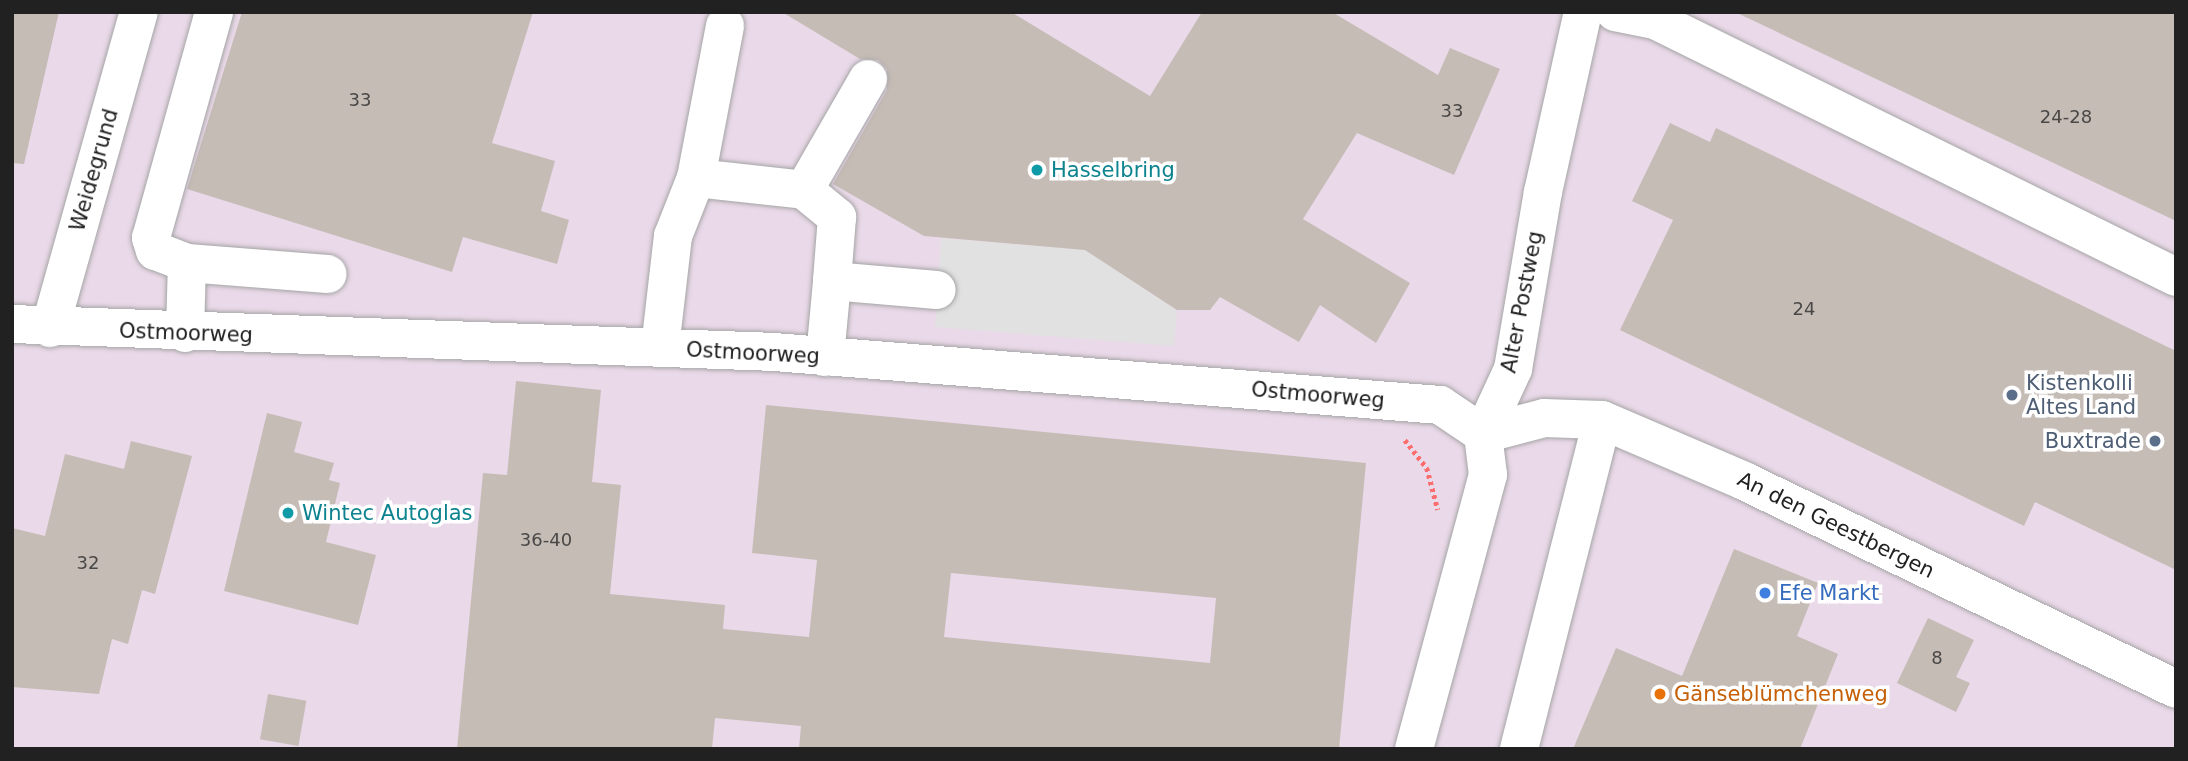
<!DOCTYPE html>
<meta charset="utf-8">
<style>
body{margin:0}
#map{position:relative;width:2188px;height:761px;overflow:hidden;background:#f1ede7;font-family:"DejaVu Sans",sans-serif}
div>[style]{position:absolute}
.industrial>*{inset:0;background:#ead9e9;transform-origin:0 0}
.parking>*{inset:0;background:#e1e1e1}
.building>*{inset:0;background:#c6bcb6;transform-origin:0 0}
.path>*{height:4.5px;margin-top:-2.25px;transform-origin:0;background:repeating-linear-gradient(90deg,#fc6d6d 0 3.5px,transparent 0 7px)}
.roads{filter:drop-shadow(0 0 2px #a5a5a5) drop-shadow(0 0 2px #a5a5a5)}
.minor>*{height:38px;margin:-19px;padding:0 19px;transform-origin:19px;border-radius:19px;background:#fff}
.dots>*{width:19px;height:19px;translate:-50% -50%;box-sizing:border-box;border:4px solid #fff;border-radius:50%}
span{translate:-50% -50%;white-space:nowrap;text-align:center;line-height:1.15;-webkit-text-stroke:7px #fff;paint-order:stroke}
.number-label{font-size:18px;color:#4a4846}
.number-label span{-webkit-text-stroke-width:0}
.street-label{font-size:21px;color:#212121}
.culture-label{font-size:21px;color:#0d838f}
.left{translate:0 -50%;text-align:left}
.service-label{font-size:21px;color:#4e5e75}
.right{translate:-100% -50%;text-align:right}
.shop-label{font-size:21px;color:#366cbe}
.food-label{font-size:21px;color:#c56008}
.frame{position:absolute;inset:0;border:14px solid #212121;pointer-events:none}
</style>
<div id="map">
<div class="industrial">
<div style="left:12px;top:12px;width:2164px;height:737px"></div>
</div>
<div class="parking">
<div style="clip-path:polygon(941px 238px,1085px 250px,1177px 310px,1174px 346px,935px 327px)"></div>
</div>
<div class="building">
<div style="clip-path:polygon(12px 12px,59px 12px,24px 164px,12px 163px)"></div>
<div style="clip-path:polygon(242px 12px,533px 12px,492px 143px,555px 161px,541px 211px,569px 220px,557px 264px,463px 237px,452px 272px,187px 189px)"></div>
<div style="clip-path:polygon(782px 12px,1011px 12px,1150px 96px,1202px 12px,1332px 12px,1438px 75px,1450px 48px,1500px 69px,1454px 175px,1357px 133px,1303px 219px,1410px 283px,1376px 343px,1320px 305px,1299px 342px,1220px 297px,1210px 310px,1177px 310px,1085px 250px,924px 236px,833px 184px,887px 90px,887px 69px,878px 60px,860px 59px)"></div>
<div style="clip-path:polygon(1735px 12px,2176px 12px,2176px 221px)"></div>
<div style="clip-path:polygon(1670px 123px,1710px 142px,1716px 128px,2176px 351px,2176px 570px,2035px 502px,2024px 526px,1620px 330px,1673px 220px,1632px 201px)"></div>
<div style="clip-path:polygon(evenodd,516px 381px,601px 390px,592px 482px,621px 485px,610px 594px,725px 605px,723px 629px,809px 637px,817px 560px,752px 553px,766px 405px,1366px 463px,1339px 749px,799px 749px,801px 726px,715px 718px,712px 749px,457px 749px,483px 473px,507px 475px,516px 381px,951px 573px,1216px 598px,1210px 663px,944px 637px,951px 573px)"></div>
<div style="clip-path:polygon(267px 413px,302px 422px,294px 452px,334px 463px,329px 480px,340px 483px,326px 542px,376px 555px,358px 625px,224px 591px)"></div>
<div style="clip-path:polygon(131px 441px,192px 456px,155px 594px,142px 590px,128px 644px,112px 639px,99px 694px,12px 687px,12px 528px,45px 536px,65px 454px,124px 469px)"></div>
<div style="clip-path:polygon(1734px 549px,1818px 583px,1797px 636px,1838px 654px,1800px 749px,1573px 749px,1616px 648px,1682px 676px)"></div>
<div style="clip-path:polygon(1928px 618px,1974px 640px,1956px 677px,1970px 683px,1956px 712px,1897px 683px)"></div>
<div style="left:268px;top:694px;width:39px;height:46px;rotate:10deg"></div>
</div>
<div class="path">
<div style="left:1405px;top:440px;width:36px;rotate:52deg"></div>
<div style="left:1427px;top:468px;width:43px;rotate:75.3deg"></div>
</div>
<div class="roads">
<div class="minor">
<div style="left:1615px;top:12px;width:41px;rotate:11.3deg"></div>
<div style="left:1655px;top:20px;width:581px;rotate:26.26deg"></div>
<div style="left:696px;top:178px;width:155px;rotate:-79.2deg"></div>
<div style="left:804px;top:190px;width:128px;rotate:-60deg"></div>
<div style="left:187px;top:263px;width:141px;rotate:4.5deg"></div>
<div style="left:12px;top:324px;width:763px;rotate:2.1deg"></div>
<div style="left:774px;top:352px;width:668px;rotate:4.55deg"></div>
<div style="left:1440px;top:405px;width:52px;rotate:34deg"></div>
<div style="left:50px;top:328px;width:328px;rotate:-74.3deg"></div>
<div style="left:185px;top:333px;width:70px;rotate:-88.4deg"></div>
<div style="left:187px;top:263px;width:34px;rotate:-159deg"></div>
<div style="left:155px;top:251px;width:14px;rotate:-107deg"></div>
<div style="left:151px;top:238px;width:235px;rotate:-74.4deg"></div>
<div style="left:660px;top:348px;width:113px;rotate:-83.4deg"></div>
<div style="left:673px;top:236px;width:62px;rotate:-68.4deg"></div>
<div style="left:696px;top:178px;width:109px;rotate:6.3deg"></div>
<div style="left:804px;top:190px;width:43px;rotate:39.3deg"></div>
<div style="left:837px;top:217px;width:64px;rotate:94.5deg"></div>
<div style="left:832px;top:281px;width:105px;rotate:4.9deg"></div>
<div style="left:825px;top:357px;width:76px;rotate:-84.7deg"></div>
<div style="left:1483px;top:434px;width:63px;rotate:-14.7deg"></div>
<div style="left:1544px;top:418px;width:58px;rotate:2deg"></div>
<div style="left:1602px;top:420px;width:155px;rotate:23.2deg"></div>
<div style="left:1744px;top:481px;width:479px;rotate:25.7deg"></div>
<div style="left:1414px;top:749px;width:284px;rotate:-74.9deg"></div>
<div style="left:1488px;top:475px;width:41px;rotate:-97deg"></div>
<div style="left:1483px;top:434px;width:72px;rotate:-65.2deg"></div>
<div style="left:1513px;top:369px;width:180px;rotate:-80.4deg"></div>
<div style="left:1543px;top:192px;width:184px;rotate:-77.5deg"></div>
<div style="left:1519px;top:749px;width:339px;rotate:-75.8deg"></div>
</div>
</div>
<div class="dots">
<div style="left:1037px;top:170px;background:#0f9aa8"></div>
<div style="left:2012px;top:395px;background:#5c6f8a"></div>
<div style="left:2155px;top:441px;background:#5c6f8a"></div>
<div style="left:288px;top:513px;background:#0f9aa8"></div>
<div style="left:1765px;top:593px;background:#3f7fe0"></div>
<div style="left:1660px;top:694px;background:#e8710a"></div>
</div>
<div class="number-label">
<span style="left:360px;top:100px">33</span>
<span style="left:1452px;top:111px">33</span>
<span style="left:2066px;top:117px">24-28</span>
<span style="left:1804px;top:309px">24</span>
<span style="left:546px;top:540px">36-40</span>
<span style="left:88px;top:563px">32</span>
<span style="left:1937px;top:658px">8</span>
</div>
<div class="street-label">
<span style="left:94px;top:170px;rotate:-74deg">Weidegrund</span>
<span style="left:1522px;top:302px;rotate:-79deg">Alter Postweg</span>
<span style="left:186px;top:333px;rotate:2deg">Ostmoorweg</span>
<span style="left:753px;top:353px;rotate:3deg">Ostmoorweg</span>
<span style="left:1318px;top:395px;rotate:5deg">Ostmoorweg</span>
<span style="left:1836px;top:525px;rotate:26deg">An den Geestbergen</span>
</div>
<div class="culture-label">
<span class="left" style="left:1051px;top:170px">Hasselbring</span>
<span class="left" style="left:302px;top:513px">Wintec Autoglas</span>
</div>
<div class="service-label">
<span class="left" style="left:2026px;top:395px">Kistenkolli<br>Altes Land</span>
<span class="right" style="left:2141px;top:441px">Buxtrade</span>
</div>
<div class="shop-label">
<span class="left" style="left:1779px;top:593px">Efe Markt</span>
</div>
<div class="food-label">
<span class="left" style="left:1674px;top:694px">Gänseblümchenweg</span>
</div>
<div class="frame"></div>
</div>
